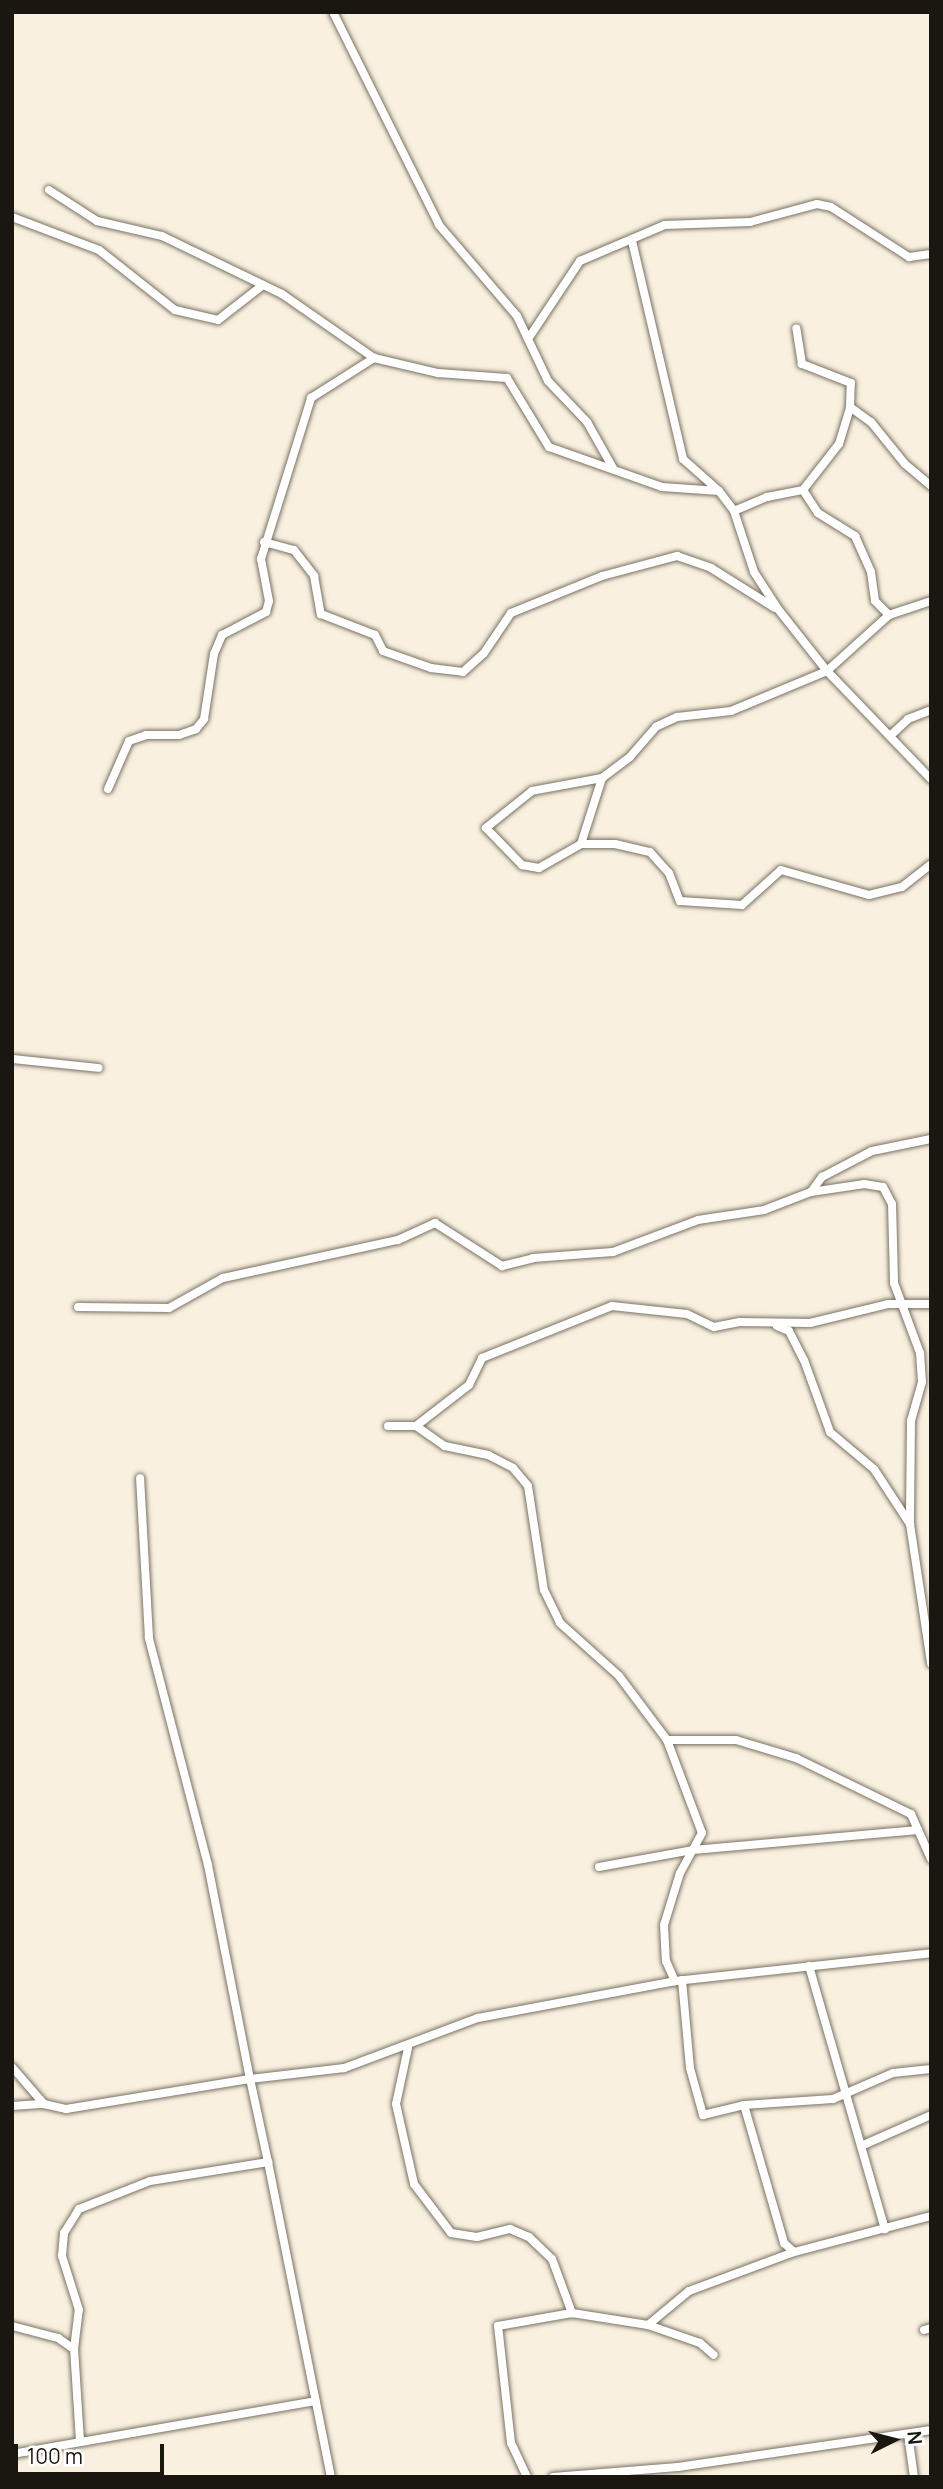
<!DOCTYPE html>
<style>
body{margin:0}
#map{position:relative;width:943px;height:2489px;overflow:hidden;background:#f9f0df;font-family:Manrope,sans-serif}
div>[style]{position:absolute}
.roads{filter:drop-shadow(0 0 2px #797262) drop-shadow(0 0 2px #797262)}
.street>*{height:8px;margin:-4px;padding:0 4px;transform-origin:4px;border-radius:4px;background:#fff}
span{translate:-50% -50%;white-space:nowrap;text-align:center;line-height:1.15;-webkit-text-stroke:5px #fff;paint-order:stroke}
.frame{position:absolute;inset:0;border:14px solid #1a1711;pointer-events:none}
.north{position:absolute;left:859px;top:2405px;width:70px;height:70px;-webkit-text-stroke:5px #fff;paint-order:stroke;rotate:84deg;font-size:19px;font-weight:700;line-height:28px;text-align:center;color:#1a1711}
.north::after{content:'';display:block;margin:auto;width:24px;height:32px;background:#1a1711;clip-path:polygon(50% 0,100% 100%,50% 72%,0 100%)}
.scale{position:absolute;left:14px;top:2444px;width:150px;height:32px;box-sizing:border-box;border:4px solid #1a1711;border-top:0;padding-left:9px;font-size:21px;line-height:24px;white-space:nowrap;color:#1a1711;-webkit-text-stroke:5px #fff;paint-order:stroke}
</style>
<div id="map">
<div class="roads">
<div class="street">
<div style="left:333px;top:12px;width:238px;rotate:63.5deg"></div>
<div style="left:439px;top:225px;width:120px;rotate:49.4deg"></div>
<div style="left:517px;top:316px;width:72px;rotate:64.5deg"></div>
<div style="left:548px;top:381px;width:57px;rotate:46.4deg"></div>
<div style="left:587px;top:422px;width:53px;rotate:60.5deg"></div>
<div style="left:49px;top:190px;width:57px;rotate:32.9deg"></div>
<div style="left:97px;top:221px;width:67px;rotate:13deg"></div>
<div style="left:162px;top:236px;width:133px;rotate:25.8deg"></div>
<div style="left:282px;top:294px;width:112px;rotate:34.8deg"></div>
<div style="left:374px;top:358px;width:66px;rotate:13.2deg"></div>
<div style="left:438px;top:373px;width:69px;rotate:4.1deg"></div>
<div style="left:507px;top:378px;width:81px;rotate:58.7deg"></div>
<div style="left:549px;top:447px;width:120px;rotate:19.5deg"></div>
<div style="left:662px;top:487px;width:57px;rotate:4deg"></div>
<div style="left:719px;top:491px;width:25px;rotate:53deg"></div>
<div style="left:734px;top:511px;width:64px;rotate:71.8deg"></div>
<div style="left:754px;top:572px;width:44px;rotate:57deg"></div>
<div style="left:778px;top:609px;width:79px;rotate:51.7deg"></div>
<div style="left:827px;top:671px;width:150px;rotate:46.1deg"></div>
<div style="left:12px;top:217px;width:93px;rotate:20.8deg"></div>
<div style="left:99px;top:250px;width:97px;rotate:38.3deg"></div>
<div style="left:175px;top:310px;width:44px;rotate:13.1deg"></div>
<div style="left:218px;top:320px;width:57px;rotate:-37.9deg"></div>
<div style="left:632px;top:241px;width:224px;rotate:76.8deg"></div>
<div style="left:683px;top:459px;width:48px;rotate:41.6deg"></div>
<div style="left:528px;top:339px;width:94px;rotate:-56.3deg"></div>
<div style="left:580px;top:261px;width:92px;rotate:-23deg"></div>
<div style="left:665px;top:225px;width:85px;rotate:-2deg"></div>
<div style="left:750px;top:222px;width:69px;rotate:-15deg"></div>
<div style="left:817px;top:204px;width:14px;rotate:12deg"></div>
<div style="left:831px;top:207px;width:93px;rotate:32.7deg"></div>
<div style="left:909px;top:257px;width:22px;rotate:-8deg"></div>
<div style="left:850px;top:407px;width:26px;rotate:36deg"></div>
<div style="left:871px;top:422px;width:54px;rotate:51deg"></div>
<div style="left:905px;top:464px;width:34px;rotate:40deg"></div>
<div style="left:803px;top:490px;width:27px;rotate:57deg"></div>
<div style="left:818px;top:513px;width:44px;rotate:31.9deg"></div>
<div style="left:855px;top:536px;width:39px;rotate:66deg"></div>
<div style="left:871px;top:572px;width:29px;rotate:82deg"></div>
<div style="left:875px;top:601px;width:20px;rotate:45deg"></div>
<div style="left:734px;top:511px;width:36px;rotate:-23deg"></div>
<div style="left:767px;top:497px;width:37px;rotate:-11deg"></div>
<div style="left:803px;top:490px;width:58px;rotate:-52deg"></div>
<div style="left:839px;top:444px;width:39px;rotate:-73deg"></div>
<div style="left:850px;top:407px;width:24px;rotate:-88deg"></div>
<div style="left:851px;top:383px;width:53px;rotate:-158.8deg"></div>
<div style="left:802px;top:364px;width:36px;rotate:-99deg"></div>
<div style="left:264px;top:542px;width:31px;rotate:15deg"></div>
<div style="left:294px;top:550px;width:33px;rotate:52deg"></div>
<div style="left:314px;top:576px;width:39px;rotate:80deg"></div>
<div style="left:321px;top:614px;width:58px;rotate:21.3deg"></div>
<div style="left:375px;top:635px;width:18px;rotate:63deg"></div>
<div style="left:383px;top:651px;width:51px;rotate:19.5deg"></div>
<div style="left:431px;top:668px;width:32px;rotate:7deg"></div>
<div style="left:463px;top:672px;width:28px;rotate:-42deg"></div>
<div style="left:484px;top:653px;width:48px;rotate:-56deg"></div>
<div style="left:511px;top:613px;width:98px;rotate:-22.1deg"></div>
<div style="left:602px;top:576px;width:78px;rotate:-14.9deg"></div>
<div style="left:677px;top:556px;width:36px;rotate:19deg"></div>
<div style="left:711px;top:568px;width:75px;rotate:32deg"></div>
<div style="left:931px;top:601px;width:44px;rotate:161.6deg"></div>
<div style="left:889px;top:615px;width:84px;rotate:137.9deg"></div>
<div style="left:827px;top:671px;width:104px;rotate:157.4deg"></div>
<div style="left:731px;top:711px;width:54px;rotate:173.7deg"></div>
<div style="left:677px;top:717px;width:23px;rotate:155deg"></div>
<div style="left:656px;top:727px;width:40px;rotate:131deg"></div>
<div style="left:630px;top:757px;width:35px;rotate:143deg"></div>
<div style="left:602px;top:778px;width:71px;rotate:169.5deg"></div>
<div style="left:532px;top:791px;width:59px;rotate:141.2deg"></div>
<div style="left:486px;top:828px;width:52px;rotate:45.8deg"></div>
<div style="left:522px;top:865px;width:17px;rotate:10deg"></div>
<div style="left:539px;top:868px;width:48px;rotate:-29.7deg"></div>
<div style="left:581px;top:844px;width:34px"></div>
<div style="left:615px;top:844px;width:36px;rotate:13deg"></div>
<div style="left:650px;top:852px;width:28px;rotate:48deg"></div>
<div style="left:669px;top:873px;width:30px;rotate:69deg"></div>
<div style="left:680px;top:901px;width:62px;rotate:3.7deg"></div>
<div style="left:742px;top:905px;width:52px;rotate:-41.9deg"></div>
<div style="left:781px;top:870px;width:91px;rotate:15.9deg"></div>
<div style="left:869px;top:895px;width:34px;rotate:-14deg"></div>
<div style="left:902px;top:887px;width:37px;rotate:-38deg"></div>
<div style="left:890px;top:736px;width:25px;rotate:-43deg"></div>
<div style="left:908px;top:719px;width:25px;rotate:-21deg"></div>
<div style="left:108px;top:789px;width:52px;rotate:-66.4deg"></div>
<div style="left:129px;top:741px;width:18px;rotate:-19deg"></div>
<div style="left:146px;top:735px;width:33px"></div>
<div style="left:179px;top:735px;width:18px;rotate:-19deg"></div>
<div style="left:196px;top:729px;width:13px;rotate:-51deg"></div>
<div style="left:204px;top:719px;width:66px;rotate:-81.3deg"></div>
<div style="left:214px;top:654px;width:21px;rotate:-67deg"></div>
<div style="left:222px;top:635px;width:50px;rotate:-27.6deg"></div>
<div style="left:266px;top:612px;width:11px;rotate:-75deg"></div>
<div style="left:269px;top:601px;width:43px;rotate:-100.8deg"></div>
<div style="left:261px;top:559px;width:169px;rotate:-72.7deg"></div>
<div style="left:311px;top:398px;width:75px;rotate:-32.4deg"></div>
<div style="left:581px;top:844px;width:69px;rotate:-72.3deg"></div>
<div style="left:12px;top:1059px;width:87px;rotate:5.9deg"></div>
<div style="left:811px;top:1192px;width:19px;rotate:-54deg"></div>
<div style="left:822px;top:1177px;width:56px;rotate:-27.5deg"></div>
<div style="left:872px;top:1151px;width:60px;rotate:-11.5deg"></div>
<div style="left:78px;top:1307px;width:91px;rotate:0.6deg"></div>
<div style="left:169px;top:1308px;width:62px;rotate:-29.1deg"></div>
<div style="left:223px;top:1278px;width:179px;rotate:-12.3deg"></div>
<div style="left:398px;top:1240px;width:41px;rotate:-24.7deg"></div>
<div style="left:435px;top:1223px;width:80px;rotate:32.7deg"></div>
<div style="left:502px;top:1266px;width:32px;rotate:-14deg"></div>
<div style="left:533px;top:1258px;width:80px;rotate:-4.3deg"></div>
<div style="left:613px;top:1252px;width:91px;rotate:-20.6deg"></div>
<div style="left:698px;top:1220px;width:67px;rotate:-8.6deg"></div>
<div style="left:764px;top:1210px;width:50px;rotate:-21deg"></div>
<div style="left:811px;top:1192px;width:54px;rotate:-8.6deg"></div>
<div style="left:864px;top:1184px;width:19px;rotate:9deg"></div>
<div style="left:883px;top:1187px;width:19px;rotate:62deg"></div>
<div style="left:892px;top:1204px;width:79px;rotate:88.5deg"></div>
<div style="left:894px;top:1283px;width:75px;rotate:69.6deg"></div>
<div style="left:920px;top:1353px;width:29px;rotate:86deg"></div>
<div style="left:922px;top:1382px;width:41px;rotate:105.8deg"></div>
<div style="left:911px;top:1421px;width:103px;rotate:90.6deg"></div>
<div style="left:777px;top:1326px;width:13px;rotate:23deg"></div>
<div style="left:789px;top:1331px;width:33px;rotate:63deg"></div>
<div style="left:804px;top:1360px;width:77px;rotate:70.1deg"></div>
<div style="left:830px;top:1432px;width:57px;rotate:40.1deg"></div>
<div style="left:874px;top:1469px;width:66px;rotate:56.8deg"></div>
<div style="left:910px;top:1524px;width:141px;rotate:81.4deg"></div>
<div style="left:388px;top:1426px;width:28px"></div>
<div style="left:416px;top:1426px;width:35px;rotate:35deg"></div>
<div style="left:445px;top:1446px;width:44px;rotate:11.8deg"></div>
<div style="left:488px;top:1455px;width:28px;rotate:27deg"></div>
<div style="left:513px;top:1468px;width:23px;rotate:50deg"></div>
<div style="left:528px;top:1486px;width:105px;rotate:81.3deg"></div>
<div style="left:544px;top:1590px;width:37px;rotate:64deg"></div>
<div style="left:560px;top:1623px;width:79px;rotate:41.9deg"></div>
<div style="left:619px;top:1676px;width:80px;rotate:53.1deg"></div>
<div style="left:667px;top:1740px;width:99px;rotate:69.4deg"></div>
<div style="left:702px;top:1833px;width:46px;rotate:118.8deg"></div>
<div style="left:680px;top:1873px;width:54px;rotate:107.1deg"></div>
<div style="left:664px;top:1925px;width:36px;rotate:87deg"></div>
<div style="left:666px;top:1961px;width:22px;rotate:66deg"></div>
<div style="left:416px;top:1426px;width:67px;rotate:-37.7deg"></div>
<div style="left:469px;top:1385px;width:30px;rotate:-64deg"></div>
<div style="left:482px;top:1358px;width:140px;rotate:-21.8deg"></div>
<div style="left:612px;top:1306px;width:75px;rotate:6.1deg"></div>
<div style="left:687px;top:1314px;width:30px;rotate:26deg"></div>
<div style="left:714px;top:1327px;width:26px;rotate:-11deg"></div>
<div style="left:740px;top:1322px;width:70px;rotate:0.8deg"></div>
<div style="left:810px;top:1323px;width:80px;rotate:-13.7deg"></div>
<div style="left:888px;top:1304px;width:43px"></div>
<div style="left:667px;top:1740px;width:69px"></div>
<div style="left:736px;top:1740px;width:63px;rotate:16.7deg"></div>
<div style="left:796px;top:1758px;width:128px;rotate:26deg"></div>
<div style="left:911px;top:1814px;width:49px;rotate:66deg"></div>
<div style="left:599px;top:1867px;width:96px;rotate:-10.3deg"></div>
<div style="left:693px;top:1850px;width:226px;rotate:-5.1deg"></div>
<div style="left:809px;top:1966px;width:274px;rotate:73.9deg"></div>
<div style="left:682px;top:1980px;width:88px;rotate:84.8deg"></div>
<div style="left:690px;top:2068px;width:49px;rotate:74.5deg"></div>
<div style="left:703px;top:2115px;width:42px;rotate:-13.7deg"></div>
<div style="left:744px;top:2105px;width:89px;rotate:-3.9deg"></div>
<div style="left:833px;top:2099px;width:65px;rotate:-23.4deg"></div>
<div style="left:893px;top:2073px;width:38px;rotate:-6deg"></div>
<div style="left:408px;top:2048px;width:57px;rotate:102.1deg"></div>
<div style="left:396px;top:2104px;width:82px;rotate:77.3deg"></div>
<div style="left:414px;top:2184px;width:61px;rotate:52.9deg"></div>
<div style="left:451px;top:2233px;width:26px;rotate:9deg"></div>
<div style="left:477px;top:2237px;width:34px;rotate:-14deg"></div>
<div style="left:510px;top:2229px;width:21px;rotate:23deg"></div>
<div style="left:529px;top:2237px;width:32px;rotate:44deg"></div>
<div style="left:552px;top:2259px;width:58px;rotate:69.7deg"></div>
<div style="left:12px;top:2067px;width:49px;rotate:49.1deg"></div>
<div style="left:44px;top:2104px;width:23px;rotate:13deg"></div>
<div style="left:66px;top:2109px;width:186px;rotate:-9.3deg"></div>
<div style="left:250px;top:2079px;width:218px;rotate:-101.1deg"></div>
<div style="left:208px;top:1865px;width:235px;rotate:-104.6deg"></div>
<div style="left:149px;top:1638px;width:160px;rotate:-93.2deg"></div>
<div style="left:744px;top:2105px;width:144px;rotate:73.8deg"></div>
<div style="left:784px;top:2243px;width:13px;rotate:42deg"></div>
<div style="left:12px;top:2106px;width:32px;rotate:-4deg"></div>
<div style="left:861px;top:2146px;width:77px;rotate:-23.9deg"></div>
<div style="left:268px;top:2162px;width:321px;rotate:78.7deg"></div>
<div style="left:648px;top:2325px;width:53px;rotate:-39.7deg"></div>
<div style="left:689px;top:2291px;width:112px;rotate:-20.4deg"></div>
<div style="left:794px;top:2252px;width:142px;rotate:-14.7deg"></div>
<div style="left:12px;top:2326px;width:48px;rotate:14.6deg"></div>
<div style="left:58px;top:2338px;width:19px;rotate:35deg"></div>
<div style="left:924px;top:2330px;width:7px;rotate:-16deg"></div>
<div style="left:908px;top:2434px;width:43px;rotate:82.1deg"></div>
<div style="left:80px;top:2441px;width:92px;rotate:-93.7deg"></div>
<div style="left:74px;top:2349px;width:39px;rotate:-83deg"></div>
<div style="left:79px;top:2310px;width:57px;rotate:-107.5deg"></div>
<div style="left:62px;top:2256px;width:23px;rotate:-85deg"></div>
<div style="left:64px;top:2233px;width:28px;rotate:-58deg"></div>
<div style="left:79px;top:2209px;width:76px;rotate:-21.5deg"></div>
<div style="left:150px;top:2181px;width:120px;rotate:-9.1deg"></div>
<div style="left:268px;top:2162px;width:85px;rotate:-102.2deg"></div>
<div style="left:250px;top:2079px;width:95px;rotate:-6.7deg"></div>
<div style="left:344px;top:2068px;width:143px;rotate:-20.5deg"></div>
<div style="left:478px;top:2018px;width:200px;rotate:-10.6deg"></div>
<div style="left:675px;top:1981px;width:258px;rotate:-6.2deg"></div>
<div style="left:12px;top:2454px;width:308px;rotate:-9.9deg"></div>
<div style="left:527px;top:2477px;width:38px;rotate:-115deg"></div>
<div style="left:511px;top:2443px;width:118px;rotate:-96.3deg"></div>
<div style="left:498px;top:2326px;width:75px;rotate:-10deg"></div>
<div style="left:572px;top:2313px;width:77px;rotate:9deg"></div>
<div style="left:648px;top:2325px;width:55px;rotate:19.1deg"></div>
<div style="left:700px;top:2343px;width:18px;rotate:41deg"></div>
<div style="left:553px;top:2477px;width:125px;rotate:-4.6deg"></div>
<div style="left:678px;top:2467px;width:256px;rotate:-8.3deg"></div>
</div>
</div>
<div class="frame"></div>
<div class="north">N</div>
<div class="scale">100 m</div>
</div>
